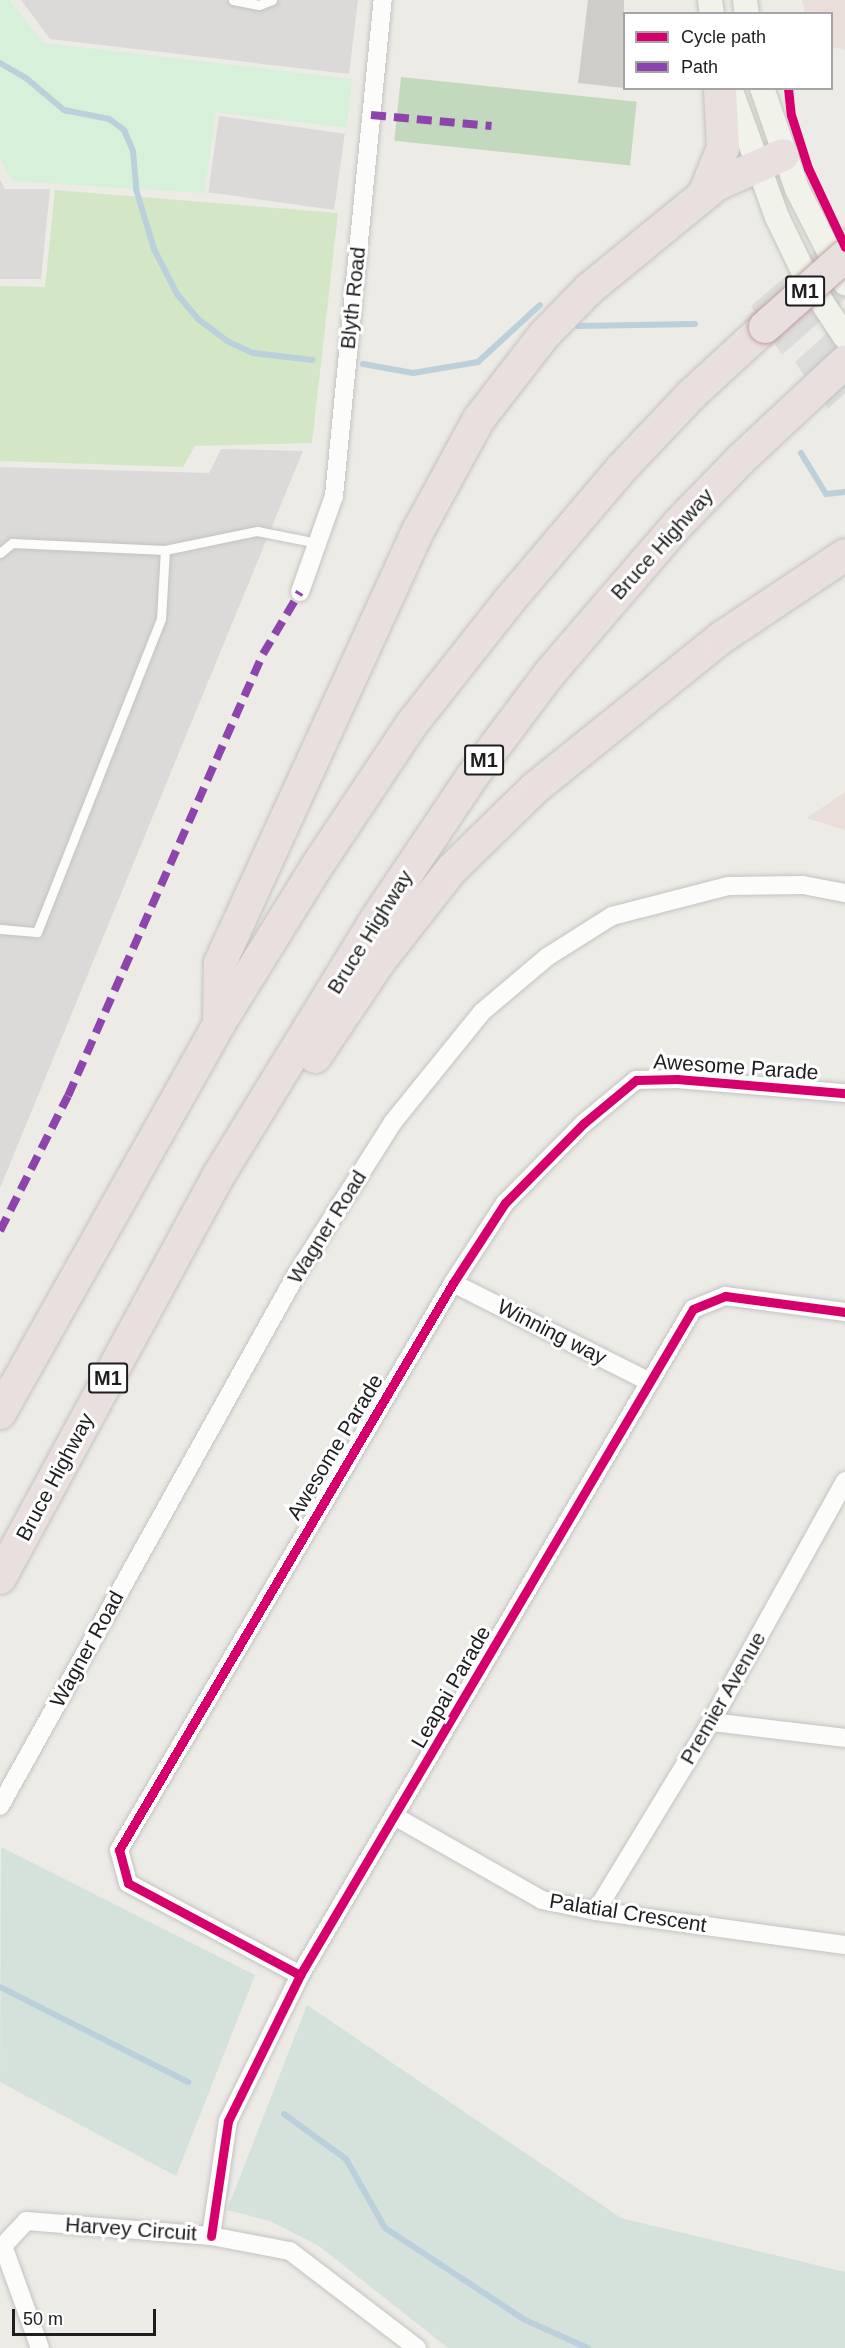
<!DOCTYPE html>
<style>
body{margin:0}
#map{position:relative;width:845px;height:2348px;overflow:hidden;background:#ecebe6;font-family:Arial,sans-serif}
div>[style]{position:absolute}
.residential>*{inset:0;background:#dbdad8;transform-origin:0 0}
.commercial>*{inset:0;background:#e9ded9}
.grass>*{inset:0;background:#d3e7c7}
.forest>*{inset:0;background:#c3d9bd;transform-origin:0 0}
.wetland>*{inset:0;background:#d5e2dc}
.park>*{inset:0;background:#d7f0da}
.pier>*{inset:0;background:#dcdcda}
.stream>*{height:6px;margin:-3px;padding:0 3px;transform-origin:3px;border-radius:3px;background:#bcd0dc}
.building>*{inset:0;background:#cfcdc9}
.roads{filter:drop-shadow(0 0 2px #c3c3c1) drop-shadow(0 0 2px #c3c3c1)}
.service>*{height:9px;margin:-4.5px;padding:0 4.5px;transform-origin:4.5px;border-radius:4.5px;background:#fcfcfb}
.minor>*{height:18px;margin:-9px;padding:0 9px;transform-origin:9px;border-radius:9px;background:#fcfcfb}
.secondary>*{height:24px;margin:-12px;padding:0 12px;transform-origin:12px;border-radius:12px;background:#f1f3ea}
.motorway>*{height:32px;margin:-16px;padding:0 16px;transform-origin:16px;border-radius:16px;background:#e9dfde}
.bridges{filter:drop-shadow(0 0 2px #bea1a3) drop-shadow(0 0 2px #bea1a3)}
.motorway-bridge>*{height:32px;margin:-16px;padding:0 16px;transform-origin:16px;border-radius:16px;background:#e9dfde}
.quiet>*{height:8px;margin-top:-4px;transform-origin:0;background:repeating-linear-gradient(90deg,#8e44ad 0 15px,transparent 0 23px)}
.cycleway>*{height:9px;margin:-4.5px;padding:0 4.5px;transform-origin:4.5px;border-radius:4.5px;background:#d6006c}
span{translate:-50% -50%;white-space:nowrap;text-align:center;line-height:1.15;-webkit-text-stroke:6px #fff;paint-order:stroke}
.shield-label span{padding:2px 4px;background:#fff;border:2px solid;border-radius:4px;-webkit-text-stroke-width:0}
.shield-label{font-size:20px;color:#1e1e1e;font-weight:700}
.street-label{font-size:21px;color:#1e1e1e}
.legend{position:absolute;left:623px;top:12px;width:210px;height:78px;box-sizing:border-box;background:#fff;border:2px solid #a5a5a5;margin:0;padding:8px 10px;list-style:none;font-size:18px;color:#1e1e1e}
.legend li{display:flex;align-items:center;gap:12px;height:30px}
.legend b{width:30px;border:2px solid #a5a5a5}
.scale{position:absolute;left:12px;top:2309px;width:144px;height:27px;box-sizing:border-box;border:3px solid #1e1e1e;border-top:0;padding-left:8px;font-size:18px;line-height:21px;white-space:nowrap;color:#1e1e1e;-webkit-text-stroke:4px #fff;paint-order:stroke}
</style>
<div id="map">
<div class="residential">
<div style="clip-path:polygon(21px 0,358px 0,349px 74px,50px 39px)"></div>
<div style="left:219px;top:116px;width:127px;height:77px;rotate:8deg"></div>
<div style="clip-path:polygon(0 179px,5px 189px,50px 189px,41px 279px,0 279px)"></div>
<div style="clip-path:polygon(221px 449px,303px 451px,0 1188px,0 467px,209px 473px)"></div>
</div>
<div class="commercial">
<div style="clip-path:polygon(802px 0,845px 0,845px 50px,832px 47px,832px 14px,805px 13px)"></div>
<div style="clip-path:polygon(845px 792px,845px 830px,807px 818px)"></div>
</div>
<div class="grass">
<div style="clip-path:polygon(55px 190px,338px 213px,312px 443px,195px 446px,183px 467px,0 461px,0 286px,45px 287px)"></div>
</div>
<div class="forest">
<div style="left:401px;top:77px;width:237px;height:64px;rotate:6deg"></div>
</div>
<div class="wetland">
<div style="clip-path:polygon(1px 1847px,255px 1975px,176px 2176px,0 2082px)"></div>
<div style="clip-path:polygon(307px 2005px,621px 2218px,845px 2272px,845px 2348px,448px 2348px,319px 2246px,270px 2221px,227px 2210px)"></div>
</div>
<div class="park">
<div style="clip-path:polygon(0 0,9px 0,44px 43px,352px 79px,347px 128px,216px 112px,204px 193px,13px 181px,0 159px)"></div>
</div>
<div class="pier">
<div style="clip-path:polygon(845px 225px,845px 299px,782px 355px,751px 306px)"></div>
<div style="clip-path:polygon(845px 317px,845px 393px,828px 409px,795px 362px)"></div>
</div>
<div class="stream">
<div style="left:0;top:63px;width:30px;rotate:30deg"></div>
<div style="left:26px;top:78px;width:50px;rotate:40.1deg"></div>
<div style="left:64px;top:110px;width:46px;rotate:11.3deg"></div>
<div style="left:109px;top:119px;width:19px;rotate:36deg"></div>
<div style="left:124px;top:130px;width:23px;rotate:67deg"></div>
<div style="left:133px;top:151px;width:38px;rotate:85deg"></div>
<div style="left:136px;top:189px;width:63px;rotate:73.3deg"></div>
<div style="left:154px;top:249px;width:51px;rotate:62.9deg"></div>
<div style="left:177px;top:294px;width:33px;rotate:50deg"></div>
<div style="left:198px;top:319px;width:36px;rotate:37deg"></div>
<div style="left:227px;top:341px;width:29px;rotate:25deg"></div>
<div style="left:253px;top:353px;width:60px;rotate:6.7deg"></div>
<div style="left:578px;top:326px;width:117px;rotate:-1deg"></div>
<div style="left:363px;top:364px;width:51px;rotate:10.2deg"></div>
<div style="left:413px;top:373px;width:66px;rotate:-9.6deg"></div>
<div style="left:478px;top:362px;width:84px;rotate:-42.6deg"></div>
<div style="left:801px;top:453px;width:48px;rotate:58.6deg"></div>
<div style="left:826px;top:494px;width:19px;rotate:-6deg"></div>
<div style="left:0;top:1987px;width:211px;rotate:26.8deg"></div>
<div style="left:284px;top:2114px;width:77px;rotate:36deg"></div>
<div style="left:346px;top:2159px;width:79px;rotate:60.5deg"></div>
<div style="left:385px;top:2228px;width:168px;rotate:33.3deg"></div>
<div style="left:525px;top:2320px;width:69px;rotate:24deg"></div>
</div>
<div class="building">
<div style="clip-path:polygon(588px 0,624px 0,624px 88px,578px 83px)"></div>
</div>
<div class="roads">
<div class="service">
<div style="left:233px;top:0;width:26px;rotate:11deg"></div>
<div style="left:259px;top:5px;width:14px;rotate:-21deg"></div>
<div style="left:0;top:553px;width:16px;rotate:-40deg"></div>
<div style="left:12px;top:543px;width:153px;rotate:2.6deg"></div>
<div style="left:165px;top:550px;width:94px;rotate:-11.7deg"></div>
<div style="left:257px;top:531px;width:61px;rotate:11.3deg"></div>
<div style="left:0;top:929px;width:37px;rotate:5deg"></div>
<div style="left:37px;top:932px;width:337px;rotate:-68.4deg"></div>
<div style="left:161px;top:619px;width:69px;rotate:-86.7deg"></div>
</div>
<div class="minor">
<div style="left:300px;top:592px;width:102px;rotate:-70.5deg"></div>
<div style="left:334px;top:496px;width:498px;rotate:-84.4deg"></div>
<div style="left:453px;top:1283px;width:220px;rotate:26.7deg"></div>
<div style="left:711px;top:1722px;width:135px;rotate:6.8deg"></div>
<div style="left:0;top:1806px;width:608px;rotate:-60.86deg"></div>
<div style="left:296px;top:1275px;width:181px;rotate:-57.6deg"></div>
<div style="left:393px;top:1122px;width:141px;rotate:-51deg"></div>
<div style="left:482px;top:1012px;width:85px;rotate:-40.2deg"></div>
<div style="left:547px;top:957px;width:77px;rotate:-32.2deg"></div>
<div style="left:612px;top:916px;width:120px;rotate:-14.5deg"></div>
<div style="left:728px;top:886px;width:75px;rotate:-0.8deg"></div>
<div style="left:803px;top:885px;width:43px;rotate:10.8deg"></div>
<div style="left:396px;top:1817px;width:168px;rotate:29.6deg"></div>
<div style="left:542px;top:1900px;width:55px;rotate:11.5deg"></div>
<div style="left:596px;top:1911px;width:251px;rotate:7.8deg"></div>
<div style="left:596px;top:1911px;width:221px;rotate:-58.7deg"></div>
<div style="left:711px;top:1722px;width:276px;rotate:-60.9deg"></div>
<div style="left:300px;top:1975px;width:195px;rotate:-151.9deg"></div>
<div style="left:128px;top:1883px;width:34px;rotate:-105deg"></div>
<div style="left:119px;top:1850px;width:658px;rotate:-59.5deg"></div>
<div style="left:453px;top:1283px;width:95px;rotate:-57deg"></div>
<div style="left:505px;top:1203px;width:112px;rotate:-45.4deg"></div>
<div style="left:584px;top:1123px;width:67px;rotate:-39.6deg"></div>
<div style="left:636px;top:1080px;width:41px;rotate:-1.4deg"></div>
<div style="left:677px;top:1079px;width:169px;rotate:4.8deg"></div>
<div style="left:211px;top:2236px;width:116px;rotate:-81.6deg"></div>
<div style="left:228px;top:2121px;width:163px;rotate:-63.7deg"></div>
<div style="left:300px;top:1975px;width:773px;rotate:-59.46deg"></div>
<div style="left:693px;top:1309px;width:35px;rotate:-22deg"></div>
<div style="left:725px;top:1296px;width:121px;rotate:7.6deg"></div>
<div style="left:40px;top:2348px;width:109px;rotate:-109.9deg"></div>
<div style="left:3px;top:2246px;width:34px;rotate:-47deg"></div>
<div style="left:26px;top:2221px;width:186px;rotate:4.6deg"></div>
<div style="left:211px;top:2236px;width:80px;rotate:10.8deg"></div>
<div style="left:290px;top:2251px;width:160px;rotate:37.4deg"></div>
</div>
<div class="secondary">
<div style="left:710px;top:0;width:14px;rotate:82deg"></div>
<div style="left:745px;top:0;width:14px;rotate:82deg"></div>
<div style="left:730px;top:88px;width:137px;rotate:70deg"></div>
<div style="left:777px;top:217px;width:71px;rotate:64.2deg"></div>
<div style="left:808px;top:281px;width:67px;rotate:56.5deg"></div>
<div style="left:762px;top:88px;width:107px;rotate:70.9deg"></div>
<div style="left:797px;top:189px;width:106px;rotate:62.9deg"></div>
</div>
<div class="motorway">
<div style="left:704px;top:194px;width:50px;rotate:-67.6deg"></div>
<div style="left:723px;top:148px;width:60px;rotate:-92.9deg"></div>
<div style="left:219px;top:1024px;width:61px;rotate:-89.1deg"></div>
<div style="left:220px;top:963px;width:477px;rotate:-65.4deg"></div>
<div style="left:419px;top:529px;width:125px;rotate:-61.4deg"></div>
<div style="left:479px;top:419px;width:108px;rotate:-52.2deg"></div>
<div style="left:545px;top:334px;width:63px;rotate:-45.6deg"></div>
<div style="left:589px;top:289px;width:164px;rotate:-39.3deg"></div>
<div style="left:716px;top:185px;width:73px;rotate:-24.1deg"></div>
<div style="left:315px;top:1057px;width:115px;rotate:-56deg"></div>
<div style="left:379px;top:962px;width:118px;rotate:-51.9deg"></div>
<div style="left:452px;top:869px;width:116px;rotate:-44.3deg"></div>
<div style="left:535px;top:788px;width:239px;rotate:-38.9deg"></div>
<div style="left:721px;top:638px;width:149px;rotate:-33.8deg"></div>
<div style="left:0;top:1413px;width:446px;rotate:-60.6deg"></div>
<div style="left:219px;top:1024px;width:186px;rotate:-58.2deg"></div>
<div style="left:317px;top:866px;width:169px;rotate:-56.3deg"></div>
<div style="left:411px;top:725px;width:157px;rotate:-51.7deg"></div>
<div style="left:508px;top:602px;width:175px;rotate:-49.6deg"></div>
<div style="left:621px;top:469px;width:102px;rotate:-46.6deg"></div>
<div style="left:691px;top:395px;width:100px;rotate:-42.6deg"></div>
<div style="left:0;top:1578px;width:455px;rotate:-61.5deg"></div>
<div style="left:217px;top:1178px;width:305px;rotate:-58.4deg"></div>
<div style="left:377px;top:918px;width:169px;rotate:-56.1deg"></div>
<div style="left:471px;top:778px;width:130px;rotate:-53.1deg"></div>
<div style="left:549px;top:674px;width:199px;rotate:-49.3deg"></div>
<div style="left:679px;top:523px;width:88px;rotate:-45.9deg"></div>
<div style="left:740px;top:460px;width:144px;rotate:-43deg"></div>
</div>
</div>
<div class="bridges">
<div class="motorway-bridge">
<div style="left:765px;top:327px;width:107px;rotate:-41.6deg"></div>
</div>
</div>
<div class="quiet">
<div style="left:371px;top:115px;width:121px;rotate:5.2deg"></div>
<div style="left:0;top:1231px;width:151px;rotate:-63.3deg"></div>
<div style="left:68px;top:1096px;width:483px;rotate:-66.2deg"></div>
<div style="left:263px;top:654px;width:72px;rotate:-59.2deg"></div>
</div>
<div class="cycleway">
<div style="left:788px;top:88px;width:27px;rotate:84deg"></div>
<div style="left:791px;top:115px;width:56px;rotate:72.2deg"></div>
<div style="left:808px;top:168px;width:87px;rotate:64.9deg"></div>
<div style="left:300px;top:1975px;width:195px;rotate:-151.9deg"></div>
<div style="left:128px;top:1883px;width:34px;rotate:-105deg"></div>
<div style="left:119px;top:1850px;width:658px;rotate:-59.5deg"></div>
<div style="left:453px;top:1283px;width:95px;rotate:-57deg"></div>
<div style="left:505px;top:1203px;width:112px;rotate:-45.4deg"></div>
<div style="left:584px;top:1123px;width:67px;rotate:-39.6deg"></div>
<div style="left:636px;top:1080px;width:41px;rotate:-1.4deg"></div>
<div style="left:677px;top:1079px;width:169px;rotate:4.8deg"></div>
<div style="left:211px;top:2236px;width:116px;rotate:-81.6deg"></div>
<div style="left:228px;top:2121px;width:163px;rotate:-63.7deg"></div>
<div style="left:300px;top:1975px;width:773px;rotate:-59.46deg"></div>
<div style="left:693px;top:1309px;width:35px;rotate:-22deg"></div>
<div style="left:725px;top:1296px;width:121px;rotate:7.6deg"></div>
</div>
<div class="shield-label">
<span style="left:805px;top:291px">M1</span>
<span style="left:484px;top:760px">M1</span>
<span style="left:108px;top:1378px">M1</span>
</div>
<div class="street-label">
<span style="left:353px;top:298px;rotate:-84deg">Blyth Road</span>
<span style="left:662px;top:544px;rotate:-48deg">Bruce Highway</span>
<span style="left:370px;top:932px;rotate:-58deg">Bruce Highway</span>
<span style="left:736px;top:1067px;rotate:4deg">Awesome Parade</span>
<span style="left:327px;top:1227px;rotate:-58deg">Wagner Road</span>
<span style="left:552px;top:1332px;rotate:27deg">Winning way</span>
<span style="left:335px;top:1447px;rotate:-59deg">Awesome Parade</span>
<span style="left:55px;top:1477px;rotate:-62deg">Bruce Highway</span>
<span style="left:87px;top:1649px;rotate:-61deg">Wagner Road</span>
<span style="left:451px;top:1687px;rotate:-60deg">Leapai Parade</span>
<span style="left:723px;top:1698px;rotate:-60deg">Premier Avenue</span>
<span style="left:628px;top:1913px;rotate:9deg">Palatial Crescent</span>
<span style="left:131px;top:2229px;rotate:4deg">Harvey Circuit</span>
</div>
<ul class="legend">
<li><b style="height:8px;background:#d6006c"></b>Cycle path</li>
<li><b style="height:8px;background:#8e44ad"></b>Path</li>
</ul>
<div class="scale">50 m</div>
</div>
